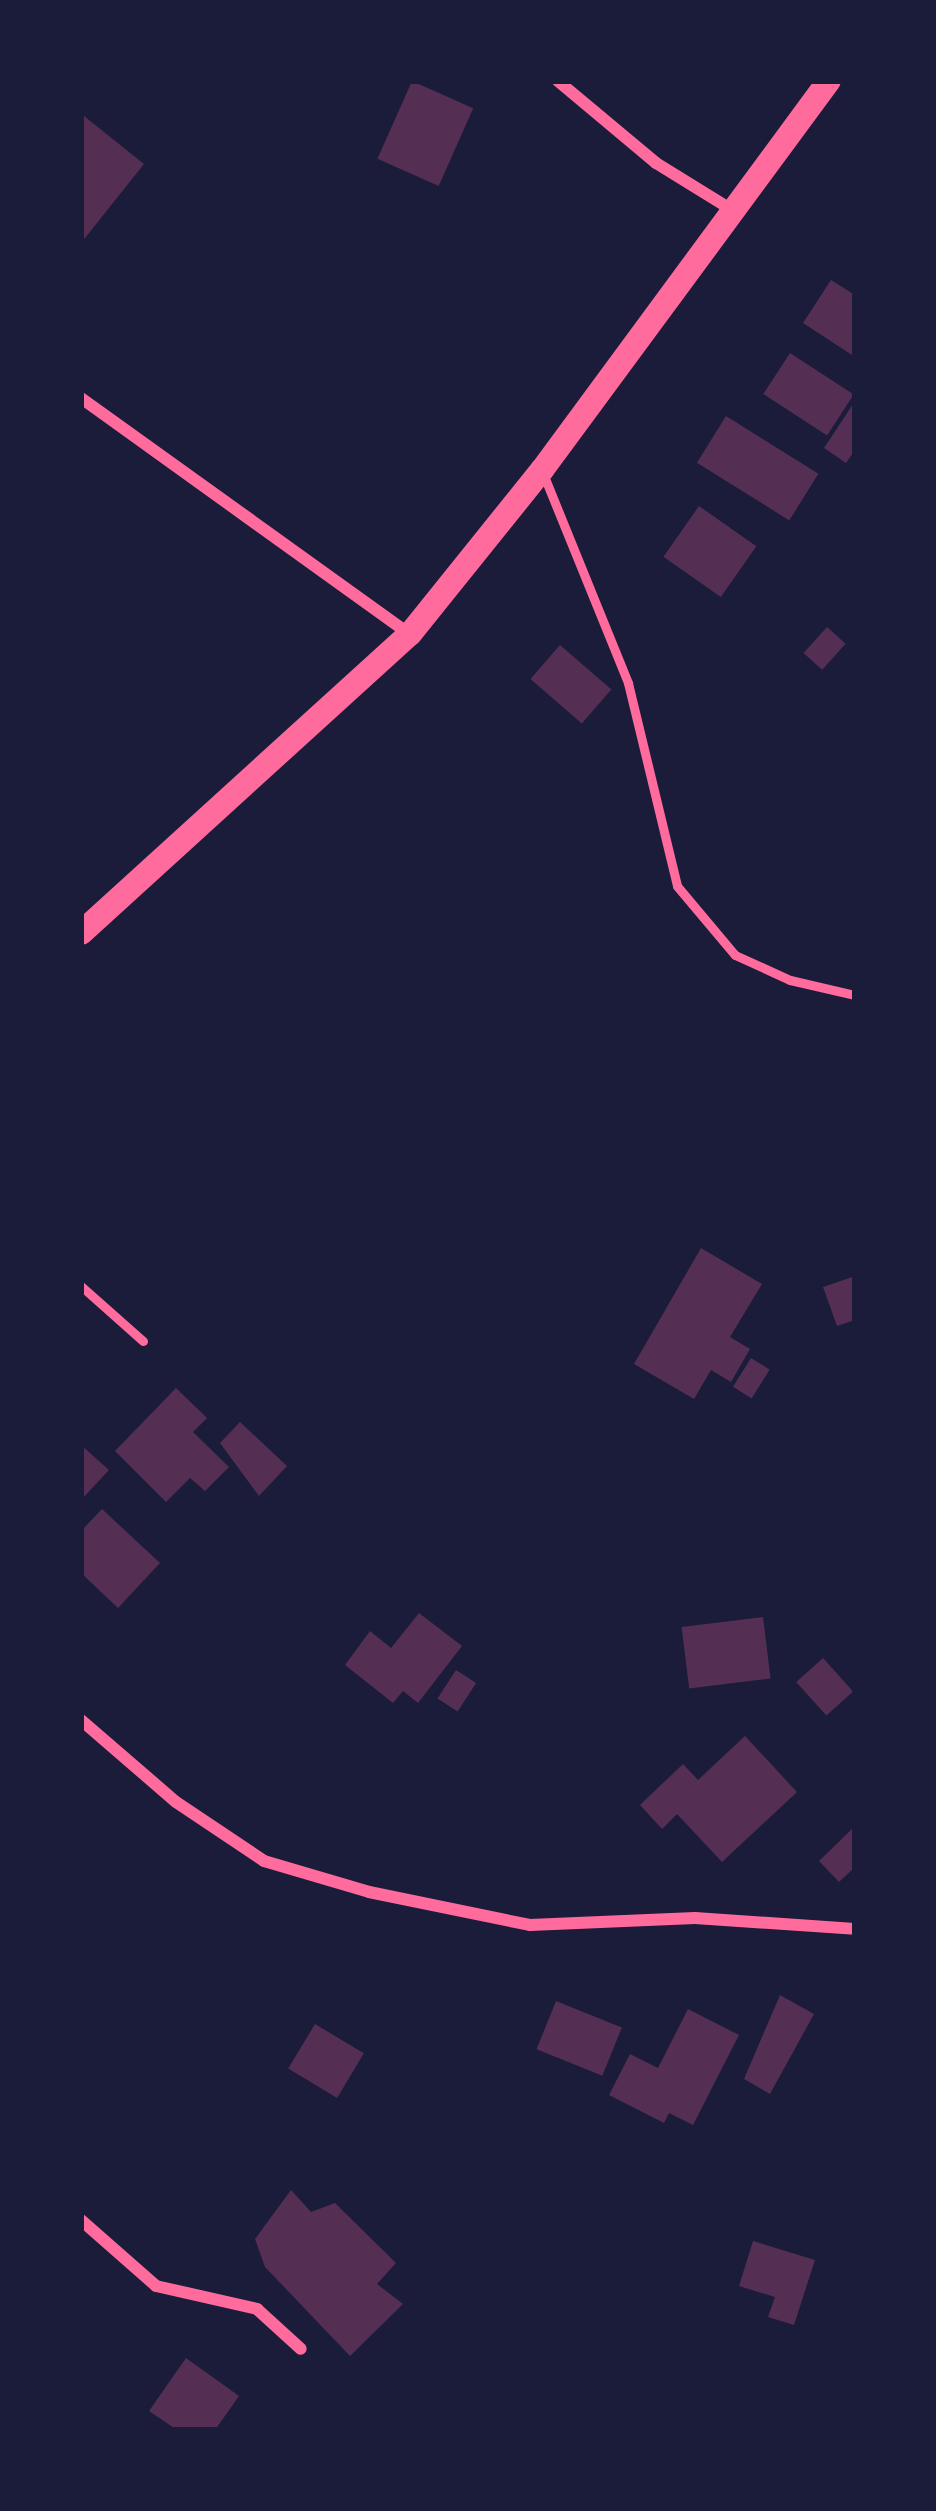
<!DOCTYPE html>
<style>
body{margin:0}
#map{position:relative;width:936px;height:2511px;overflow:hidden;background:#1b1b3a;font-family:"Golos Text",sans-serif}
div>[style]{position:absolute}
.building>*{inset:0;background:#542f53;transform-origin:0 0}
.service>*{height:9px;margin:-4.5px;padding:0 4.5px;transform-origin:4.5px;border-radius:4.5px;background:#ff6b9d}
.minor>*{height:12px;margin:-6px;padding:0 6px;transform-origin:6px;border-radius:6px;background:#ff6b9d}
.secondary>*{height:24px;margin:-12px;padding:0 12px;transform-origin:12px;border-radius:12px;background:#ff6b9d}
span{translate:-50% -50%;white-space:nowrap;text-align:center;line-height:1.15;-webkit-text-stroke:10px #1b1b3a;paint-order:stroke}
.frame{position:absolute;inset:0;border:84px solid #1b1b3a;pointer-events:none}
</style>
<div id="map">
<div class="building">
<div style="left:412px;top:81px;width:67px;height:85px;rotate:24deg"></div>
<div style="clip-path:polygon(84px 116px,144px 164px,81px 243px,81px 120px)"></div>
<div style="clip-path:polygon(831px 280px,855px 295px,855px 357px,803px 323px)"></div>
<div style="left:790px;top:353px;width:76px;height:49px;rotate:33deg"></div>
<div style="clip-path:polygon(855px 401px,855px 450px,846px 463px,824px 448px)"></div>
<div style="left:726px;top:416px;width:109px;height:55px;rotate:32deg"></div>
<div style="left:699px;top:506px;width:70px;height:62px;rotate:35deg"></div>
<div style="left:827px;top:627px;width:25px;height:35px;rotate:42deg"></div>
<div style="left:560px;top:645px;width:68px;height:45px;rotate:41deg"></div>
<div style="clip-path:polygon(701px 1248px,762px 1284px,730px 1337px,750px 1349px,731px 1382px,711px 1370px,694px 1399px,634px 1364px)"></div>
<div style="clip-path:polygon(855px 1276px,855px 1320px,837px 1326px,823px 1287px)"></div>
<div style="left:751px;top:1358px;width:22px;height:34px;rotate:32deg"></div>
<div style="clip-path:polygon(176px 1388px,207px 1418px,193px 1432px,229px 1467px,205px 1491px,190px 1478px,166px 1502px,115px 1451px)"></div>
<div style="clip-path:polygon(240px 1422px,287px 1466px,259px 1496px,220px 1443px)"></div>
<div style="clip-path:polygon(81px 1445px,109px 1470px,81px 1500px)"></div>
<div style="clip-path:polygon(102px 1509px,160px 1563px,118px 1608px,81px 1573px,81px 1531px)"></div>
<div style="clip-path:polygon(419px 1613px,462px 1646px,418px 1703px,403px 1691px,393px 1703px,345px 1665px,370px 1631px,391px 1648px)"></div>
<div style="left:763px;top:1617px;width:62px;height:82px;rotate:83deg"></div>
<div style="left:823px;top:1658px;width:45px;height:36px;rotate:48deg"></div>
<div style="left:456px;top:1670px;width:24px;height:34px;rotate:33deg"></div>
<div style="clip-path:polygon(745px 1736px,797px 1792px,722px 1862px,677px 1814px,662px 1829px,640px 1805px,683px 1764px,698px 1780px)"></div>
<div style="clip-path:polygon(855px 1826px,855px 1867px,839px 1882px,819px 1861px)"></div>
<div style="clip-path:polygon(780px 1995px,814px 2014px,770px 2094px,744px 2079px)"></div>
<div style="left:556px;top:2001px;width:71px;height:52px;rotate:22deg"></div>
<div style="clip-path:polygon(688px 2009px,739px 2035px,693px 2125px,669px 2113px,664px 2123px,609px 2095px,630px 2054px,658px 2068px)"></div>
<div style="left:315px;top:2024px;width:57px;height:52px;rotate:31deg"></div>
<div style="clip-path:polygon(291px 2190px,311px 2212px,335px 2203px,396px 2263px,377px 2284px,403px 2304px,350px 2356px,265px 2267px,255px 2239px)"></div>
<div style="clip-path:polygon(753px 2241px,815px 2260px,794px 2325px,768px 2317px,775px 2297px,739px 2286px)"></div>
<div style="clip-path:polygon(186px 2358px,239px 2396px,215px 2430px,177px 2430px,149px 2411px)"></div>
</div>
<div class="service">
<div style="left:542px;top:471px;width:229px;rotate:67.9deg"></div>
<div style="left:628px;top:683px;width:209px;rotate:76.4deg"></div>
<div style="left:677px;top:886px;width:90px;rotate:50deg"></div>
<div style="left:735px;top:955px;width:60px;rotate:24.4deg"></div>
<div style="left:790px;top:980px;width:67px;rotate:13deg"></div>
<div style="left:81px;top:1286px;width:83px;rotate:41.6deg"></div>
</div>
<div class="minor">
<div style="left:558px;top:81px;width:128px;rotate:39.9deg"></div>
<div style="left:656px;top:163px;width:89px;rotate:31.7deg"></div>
<div style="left:81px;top:398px;width:405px;rotate:35.7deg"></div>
<div style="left:81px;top:1720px;width:125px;rotate:40.8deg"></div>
<div style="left:176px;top:1802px;width:106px;rotate:33.8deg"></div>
<div style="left:264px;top:1861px;width:109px;rotate:16.4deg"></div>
<div style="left:369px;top:1892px;width:164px;rotate:11.6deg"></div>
<div style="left:530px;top:1925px;width:165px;rotate:-2.4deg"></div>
<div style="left:695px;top:1918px;width:160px;rotate:3.9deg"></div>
<div style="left:81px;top:2220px;width:100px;rotate:41.3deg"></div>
<div style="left:156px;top:2286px;width:104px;rotate:12.8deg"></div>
<div style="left:257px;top:2309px;width:59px;rotate:42.3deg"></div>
</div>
<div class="secondary">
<div style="left:81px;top:933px;width:445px;rotate:-42.3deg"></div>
<div style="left:410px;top:634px;width:211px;rotate:-51.2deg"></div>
<div style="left:542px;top:470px;width:483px;rotate:-53.6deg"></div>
</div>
<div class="frame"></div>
</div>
